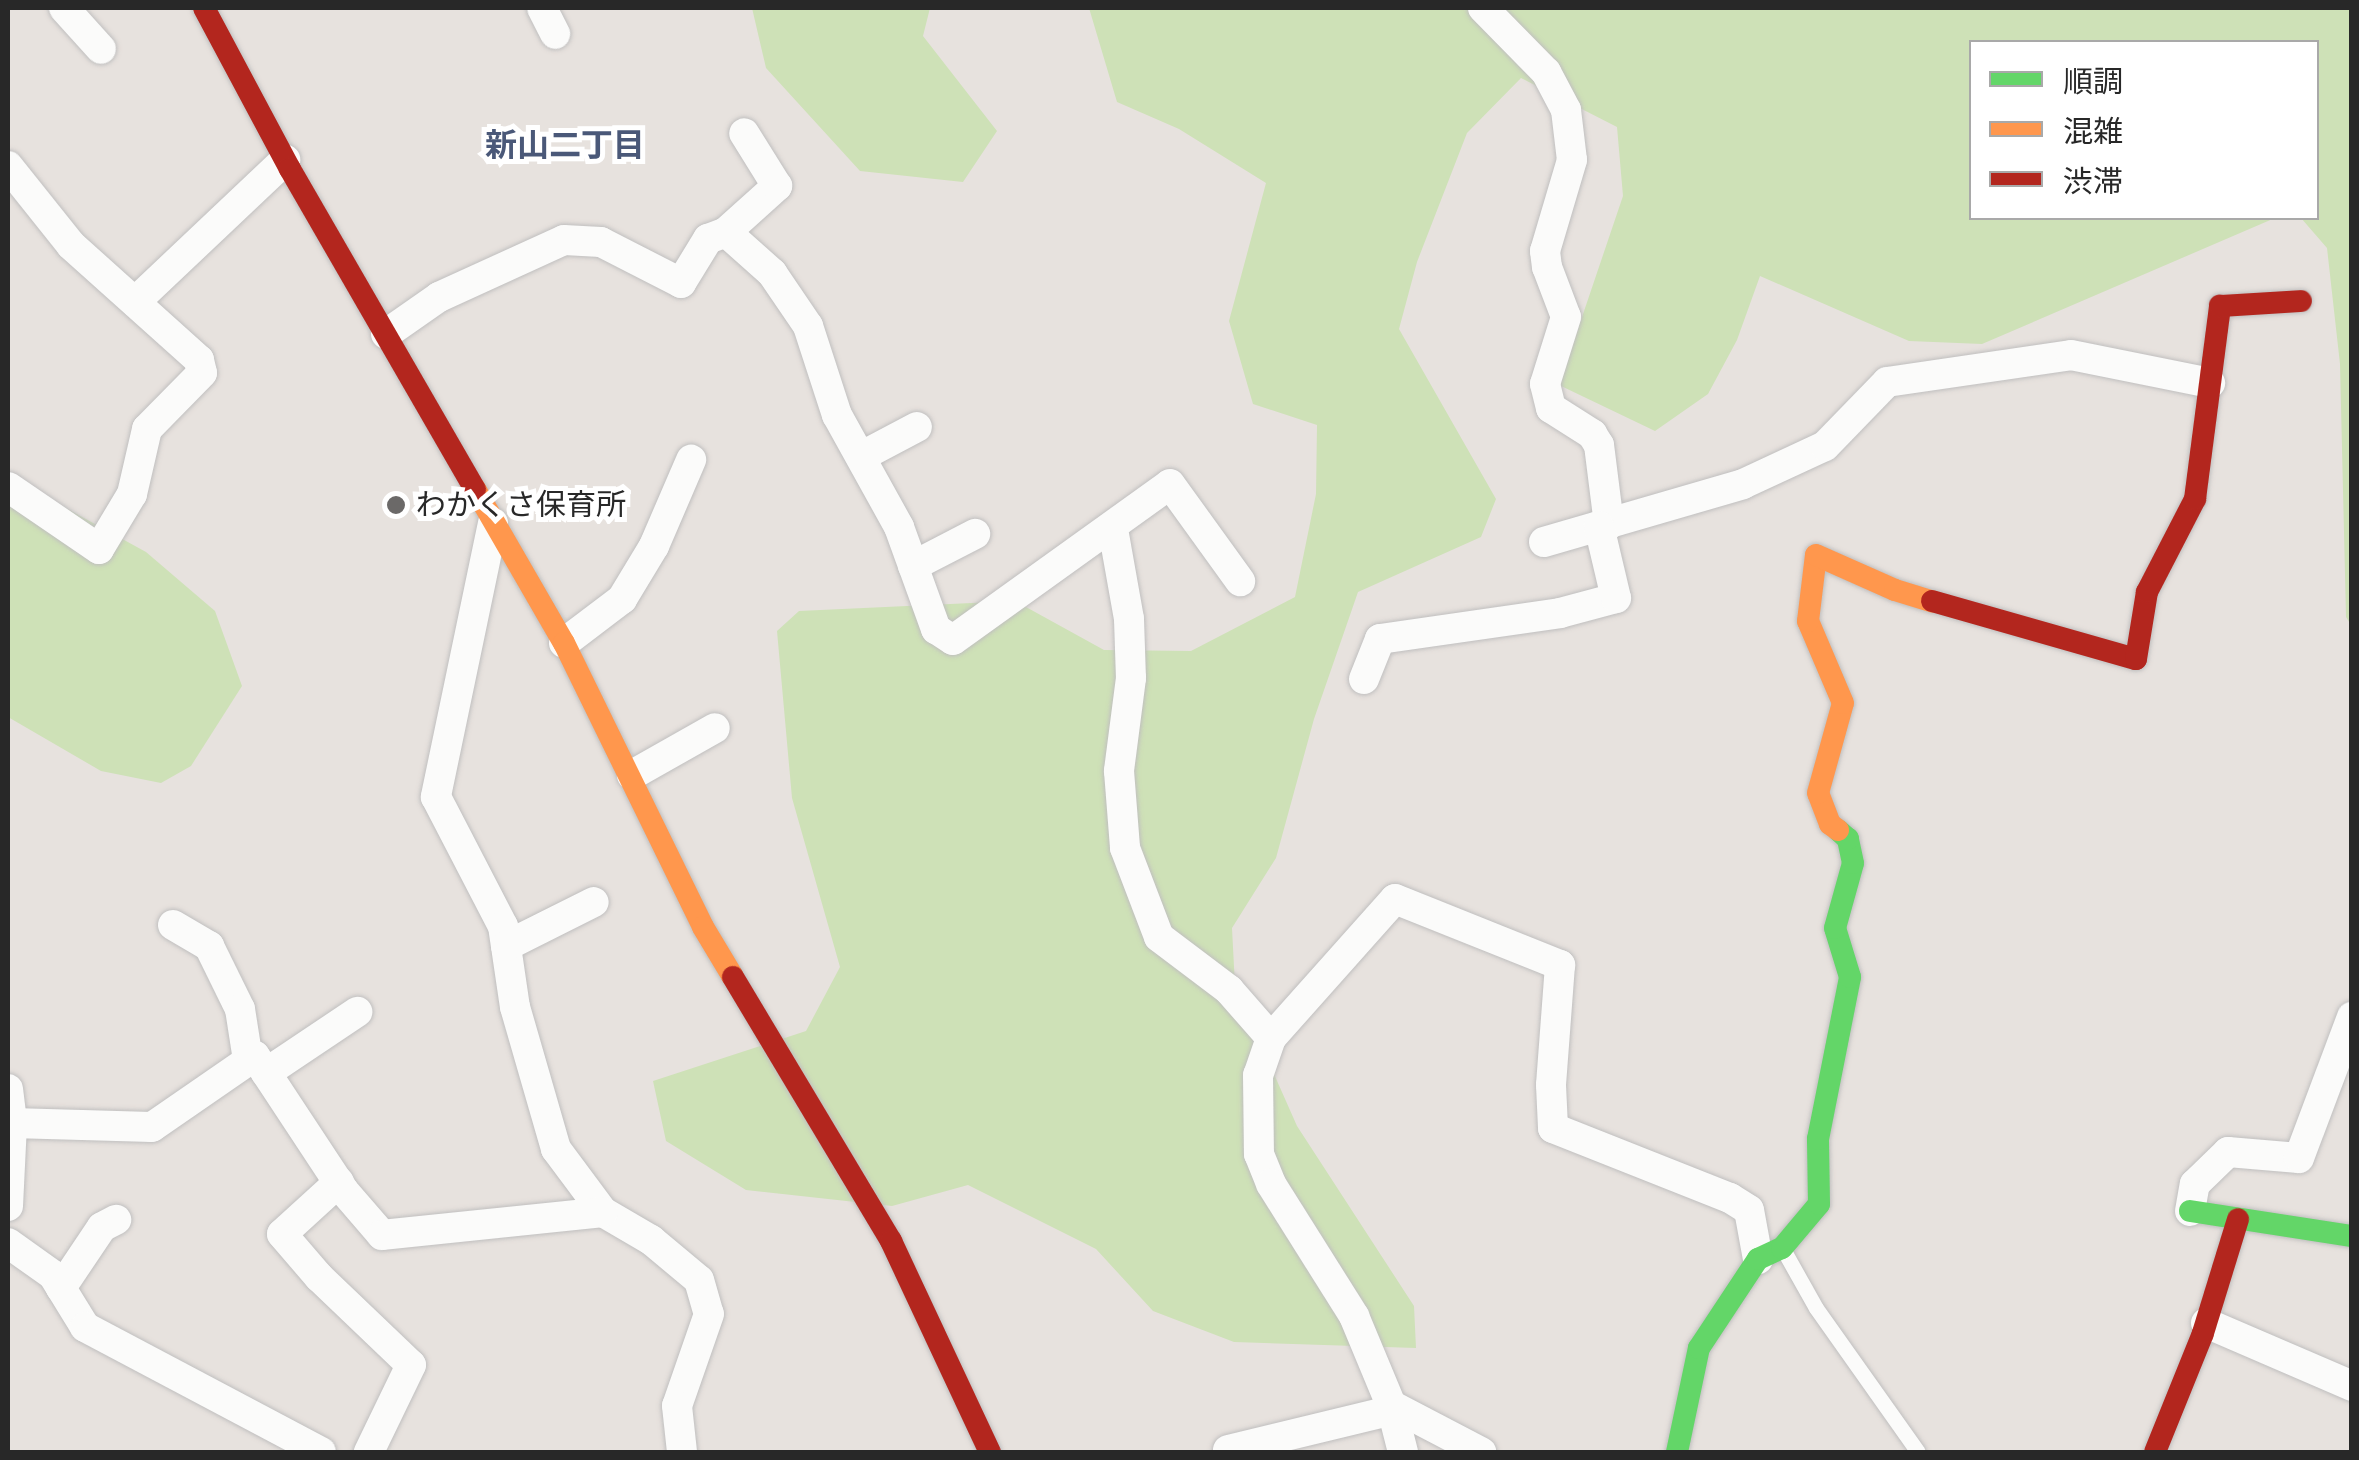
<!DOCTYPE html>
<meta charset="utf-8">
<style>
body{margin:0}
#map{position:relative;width:2359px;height:1460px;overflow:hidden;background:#e7e2de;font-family:"Space Grotesk","Noto Sans JP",sans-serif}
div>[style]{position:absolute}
.green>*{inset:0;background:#cee1b7}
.roads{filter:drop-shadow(0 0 2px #c0bfbf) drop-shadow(0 0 2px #c0bfbf)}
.lane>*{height:15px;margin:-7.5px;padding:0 7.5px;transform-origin:7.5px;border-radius:7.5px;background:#fbfbfa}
.street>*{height:30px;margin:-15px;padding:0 15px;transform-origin:15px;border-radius:15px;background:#fbfbfa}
.fast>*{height:22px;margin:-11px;padding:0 11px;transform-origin:11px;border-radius:11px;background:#63d668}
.slow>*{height:22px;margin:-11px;padding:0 11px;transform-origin:11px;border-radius:11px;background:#ff974d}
.jam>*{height:22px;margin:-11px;padding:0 11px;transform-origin:11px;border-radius:11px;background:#b3261e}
.dots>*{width:28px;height:28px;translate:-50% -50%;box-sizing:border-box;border:5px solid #fff;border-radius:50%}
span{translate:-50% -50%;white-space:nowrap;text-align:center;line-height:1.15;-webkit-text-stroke:10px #fff;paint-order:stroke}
.poi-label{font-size:30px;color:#282828}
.left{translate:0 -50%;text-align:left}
.neighbourhood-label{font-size:32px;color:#4a5878;font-weight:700}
.frame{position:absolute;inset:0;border:10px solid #282828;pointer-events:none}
.legend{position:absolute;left:1969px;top:40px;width:350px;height:180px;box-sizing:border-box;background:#fff;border:2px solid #a9a9a9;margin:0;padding:12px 18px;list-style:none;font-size:30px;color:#282828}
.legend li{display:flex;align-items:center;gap:20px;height:50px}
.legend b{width:50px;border:2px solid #a9a9a9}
</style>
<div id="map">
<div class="green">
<div style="clip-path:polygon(752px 8px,930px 8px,923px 36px,997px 131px,963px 182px,860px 171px,766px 68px)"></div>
<div style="clip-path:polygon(1089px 8px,2351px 8px,2351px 625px,2346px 617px,2340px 364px,2327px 248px,2301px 218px,2316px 218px,2316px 42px,1972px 42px,1972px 218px,2275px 218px,1982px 344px,1909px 341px,1760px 276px,1737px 340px,1708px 394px,1655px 431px,1559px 385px,1623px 196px,1617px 127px,1521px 78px,1467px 133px,1417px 262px,1399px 329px,1496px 499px,1481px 537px,1358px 592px,1314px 719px,1276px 858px,1232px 928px,1235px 986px,1297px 1126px,1414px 1306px,1416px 1348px,1234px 1342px,1153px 1311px,1096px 1249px,968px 1185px,892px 1206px,746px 1190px,666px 1141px,653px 1081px,806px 1031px,840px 967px,792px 798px,777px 631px,799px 611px,1015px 601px,1104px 650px,1191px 651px,1295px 597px,1316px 494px,1317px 425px,1253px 404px,1229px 321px,1266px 183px,1179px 129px,1117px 102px)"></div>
<div style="clip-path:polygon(8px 496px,53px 501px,146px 552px,215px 611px,242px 686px,191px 766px,161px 783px,101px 771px,8px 717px)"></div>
</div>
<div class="roads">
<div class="lane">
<div style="left:1784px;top:1251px;width:65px;rotate:60.7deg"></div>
<div style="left:1816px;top:1308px;width:176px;rotate:54.7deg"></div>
</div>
<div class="street">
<div style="left:64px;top:8px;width:55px;rotate:47.9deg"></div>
<div style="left:542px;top:8px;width:29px;rotate:63deg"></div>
<div style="left:1483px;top:8px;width:90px;rotate:45.5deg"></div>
<div style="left:1546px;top:72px;width:43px;rotate:62.2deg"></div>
<div style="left:1566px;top:110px;width:50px;rotate:83.2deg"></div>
<div style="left:1572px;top:160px;width:95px;rotate:106.5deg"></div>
<div style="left:1545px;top:251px;width:16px;rotate:83deg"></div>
<div style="left:1547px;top:267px;width:53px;rotate:69.2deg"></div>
<div style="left:1566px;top:317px;width:70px;rotate:107.4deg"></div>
<div style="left:1545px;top:384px;width:25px;rotate:76deg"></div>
<div style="left:1551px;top:408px;width:49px;rotate:32.4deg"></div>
<div style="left:1592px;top:434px;width:13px;rotate:58deg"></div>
<div style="left:1599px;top:445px;width:80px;rotate:82.8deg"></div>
<div style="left:8px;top:166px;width:101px;rotate:51.4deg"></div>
<div style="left:71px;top:245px;width:172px;rotate:41.9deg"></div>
<div style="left:199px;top:360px;width:13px;rotate:77deg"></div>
<div style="left:202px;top:373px;width:78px;rotate:134.5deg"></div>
<div style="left:147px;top:429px;width:67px;rotate:103deg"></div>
<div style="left:132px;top:494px;width:64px;rotate:121deg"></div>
<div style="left:99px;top:549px;width:110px;rotate:-145.7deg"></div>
<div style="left:726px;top:232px;width:62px;rotate:41.7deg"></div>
<div style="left:772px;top:273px;width:64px;rotate:55.8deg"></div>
<div style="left:808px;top:326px;width:94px;rotate:72deg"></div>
<div style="left:837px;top:415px;width:128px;rotate:61deg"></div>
<div style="left:899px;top:527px;width:109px;rotate:70.1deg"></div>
<div style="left:936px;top:629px;width:20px;rotate:33deg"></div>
<div style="left:953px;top:640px;width:267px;rotate:-35.7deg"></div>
<div style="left:1170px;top:484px;width:120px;rotate:54.2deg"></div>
<div style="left:135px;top:302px;width:207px;rotate:-43.4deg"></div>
<div style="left:386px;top:334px;width:65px;rotate:-34.9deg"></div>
<div style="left:439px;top:297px;width:137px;rotate:-24.5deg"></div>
<div style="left:564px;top:240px;width:37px;rotate:3deg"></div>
<div style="left:601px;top:242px;width:90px;rotate:27.1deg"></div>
<div style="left:681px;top:283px;width:52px;rotate:-58.5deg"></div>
<div style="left:708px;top:239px;width:19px;rotate:-21deg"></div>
<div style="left:726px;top:232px;width:69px;rotate:-42deg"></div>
<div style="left:777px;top:186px;width:62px;rotate:-121.9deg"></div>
<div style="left:862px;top:456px;width:62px;rotate:-27.8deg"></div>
<div style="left:493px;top:523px;width:280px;rotate:101.8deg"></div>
<div style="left:436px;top:797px;width:145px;rotate:62.6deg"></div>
<div style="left:503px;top:926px;width:82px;rotate:81.6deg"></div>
<div style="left:515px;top:1007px;width:148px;rotate:73.9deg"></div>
<div style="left:556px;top:1149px;width:79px;rotate:53.3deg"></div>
<div style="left:603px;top:1212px;width:56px;rotate:30.3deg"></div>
<div style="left:651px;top:1240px;width:62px;rotate:39.8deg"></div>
<div style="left:699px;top:1280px;width:35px;rotate:74deg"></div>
<div style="left:709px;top:1314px;width:97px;rotate:109.2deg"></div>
<div style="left:677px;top:1406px;width:46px;rotate:83.8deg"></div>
<div style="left:1113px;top:529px;width:91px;rotate:79.9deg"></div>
<div style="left:1129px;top:619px;width:59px;rotate:88.1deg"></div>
<div style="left:1131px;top:678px;width:94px;rotate:97.4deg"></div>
<div style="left:1119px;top:771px;width:77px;rotate:85.5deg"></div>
<div style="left:1125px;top:848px;width:95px;rotate:69.1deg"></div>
<div style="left:1159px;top:937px;width:88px;rotate:37.1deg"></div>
<div style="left:1229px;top:990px;width:64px;rotate:48.8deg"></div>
<div style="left:1271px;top:1038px;width:39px;rotate:109deg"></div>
<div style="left:1258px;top:1075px;width:79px;rotate:89.3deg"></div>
<div style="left:1259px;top:1154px;width:32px;rotate:68deg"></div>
<div style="left:1271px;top:1184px;width:156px;rotate:57.8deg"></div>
<div style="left:1354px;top:1316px;width:96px;rotate:67.4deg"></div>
<div style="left:1391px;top:1405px;width:49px;rotate:75.7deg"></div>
<div style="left:1544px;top:542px;width:207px;rotate:-16.2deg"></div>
<div style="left:1743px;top:484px;width:90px;rotate:-24.9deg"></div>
<div style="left:1825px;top:446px;width:89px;rotate:-45.9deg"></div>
<div style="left:1887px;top:382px;width:186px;rotate:-8.3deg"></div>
<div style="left:2071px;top:355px;width:142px;rotate:11.4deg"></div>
<div style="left:913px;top:566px;width:70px;rotate:-27.3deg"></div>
<div style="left:564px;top:643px;width:73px;rotate:-37.2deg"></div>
<div style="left:622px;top:599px;width:62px;rotate:-58.9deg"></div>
<div style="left:654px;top:546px;width:94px;rotate:-66.7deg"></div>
<div style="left:1364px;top:679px;width:43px;rotate:-68.2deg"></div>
<div style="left:1380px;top:639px;width:182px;rotate:-8.2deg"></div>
<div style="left:1560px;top:613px;width:58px;rotate:-15deg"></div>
<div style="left:1616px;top:598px;width:74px;rotate:-103.3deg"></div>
<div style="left:632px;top:775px;width:95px;rotate:-29.5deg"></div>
<div style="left:173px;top:925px;width:42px;rotate:30.3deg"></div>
<div style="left:209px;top:946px;width:70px;rotate:63.8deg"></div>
<div style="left:240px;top:1009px;width:52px;rotate:81.1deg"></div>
<div style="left:506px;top:946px;width:98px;rotate:-26.6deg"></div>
<div style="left:1271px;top:1038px;width:186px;rotate:-48.3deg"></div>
<div style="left:1395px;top:899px;width:178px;rotate:21.8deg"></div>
<div style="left:1560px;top:965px;width:120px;rotate:94.3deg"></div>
<div style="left:1551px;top:1085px;width:43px;rotate:87.3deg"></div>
<div style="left:1553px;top:1128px;width:190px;rotate:21.6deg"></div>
<div style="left:1730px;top:1198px;width:22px;rotate:32deg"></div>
<div style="left:1749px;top:1210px;width:50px;rotate:79.6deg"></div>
<div style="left:266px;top:1073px;width:110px;rotate:-33.8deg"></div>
<div style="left:8px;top:1089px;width:34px;rotate:83deg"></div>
<div style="left:339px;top:1182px;width:77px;rotate:137.6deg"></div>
<div style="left:282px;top:1234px;width:57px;rotate:49.3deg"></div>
<div style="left:319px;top:1277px;width:127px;rotate:43.7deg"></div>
<div style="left:411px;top:1365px;width:97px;rotate:115.8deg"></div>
<div style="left:8px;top:1206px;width:83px;rotate:-87.2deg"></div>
<div style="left:12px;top:1123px;width:140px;rotate:1.6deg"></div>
<div style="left:152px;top:1127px;width:125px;rotate:-34.6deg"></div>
<div style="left:255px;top:1056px;width:162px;rotate:56.6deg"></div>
<div style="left:344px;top:1191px;width:58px;rotate:49.2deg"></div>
<div style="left:382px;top:1235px;width:222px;rotate:-5.9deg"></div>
<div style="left:2190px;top:1211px;width:27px;rotate:-80deg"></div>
<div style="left:2195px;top:1184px;width:46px;rotate:-44.1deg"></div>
<div style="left:2228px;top:1152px;width:71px;rotate:4.8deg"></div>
<div style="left:2299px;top:1158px;width:151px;rotate:-69.4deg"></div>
<div style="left:8px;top:1243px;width:55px;rotate:35.4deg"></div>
<div style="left:53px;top:1275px;width:61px;rotate:58.4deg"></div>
<div style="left:85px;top:1327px;width:267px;rotate:27.9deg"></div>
<div style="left:61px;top:1288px;width:73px;rotate:-56.1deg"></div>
<div style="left:102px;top:1227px;width:16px;rotate:-27deg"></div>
<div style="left:2206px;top:1323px;width:159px;rotate:23.3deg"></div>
<div style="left:1391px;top:1405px;width:102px;rotate:27.6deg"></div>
<div style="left:1228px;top:1450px;width:170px;rotate:-13.6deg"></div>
</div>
<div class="fast">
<div style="left:2190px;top:1211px;width:164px;rotate:8.8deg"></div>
<div style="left:1677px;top:1452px;width:106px;rotate:-78.1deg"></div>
<div style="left:1699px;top:1348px;width:107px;rotate:-56.5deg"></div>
<div style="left:1758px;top:1259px;width:26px;rotate:-25deg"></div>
<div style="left:1782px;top:1248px;width:57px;rotate:-49.9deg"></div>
<div style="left:1819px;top:1204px;width:65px;rotate:-90.9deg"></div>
<div style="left:1818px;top:1139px;width:165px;rotate:-78.8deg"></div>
<div style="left:1850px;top:977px;width:51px;rotate:-107deg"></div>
<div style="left:1835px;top:928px;width:67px;rotate:-74.5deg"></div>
<div style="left:1853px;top:863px;width:25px;rotate:-102deg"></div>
<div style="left:1848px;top:839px;width:13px;rotate:-138deg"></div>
</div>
<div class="slow">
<div style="left:475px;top:489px;width:178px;rotate:60deg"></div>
<div style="left:564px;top:643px;width:316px;rotate:63.9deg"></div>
<div style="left:703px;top:927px;width:58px;rotate:59deg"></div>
<div style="left:1838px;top:830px;width:10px;rotate:-143deg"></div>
<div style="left:1830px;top:824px;width:33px;rotate:-111deg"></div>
<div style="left:1818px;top:793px;width:93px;rotate:-74.5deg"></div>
<div style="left:1843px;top:703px;width:89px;rotate:-113.1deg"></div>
<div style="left:1808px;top:621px;width:66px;rotate:-83.1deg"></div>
<div style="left:1816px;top:555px;width:86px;rotate:23.9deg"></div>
<div style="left:1895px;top:590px;width:39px;rotate:17deg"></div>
</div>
<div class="jam">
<div style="left:204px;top:8px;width:183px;rotate:61.9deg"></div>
<div style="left:290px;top:169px;width:370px;rotate:60deg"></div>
<div style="left:1932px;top:601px;width:212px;rotate:15.9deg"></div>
<div style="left:2136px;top:659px;width:68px;rotate:-80.7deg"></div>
<div style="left:2147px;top:592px;width:105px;rotate:-62.7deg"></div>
<div style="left:2195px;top:499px;width:195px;rotate:-82.6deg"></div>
<div style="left:2220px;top:306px;width:81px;rotate:-3.5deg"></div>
<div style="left:733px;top:977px;width:308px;rotate:59.1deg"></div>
<div style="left:891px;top:1241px;width:233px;rotate:64.9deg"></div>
<div style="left:2155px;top:1452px;width:128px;rotate:-68deg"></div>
<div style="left:2203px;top:1333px;width:119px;rotate:-72.9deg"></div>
</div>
</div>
<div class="dots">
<div style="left:396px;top:505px;background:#6b6968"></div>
</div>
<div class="poi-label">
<span class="left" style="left:416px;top:505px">わかくさ保育所</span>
</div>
<div class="neighbourhood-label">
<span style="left:565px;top:145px">新山二丁目</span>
</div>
<div class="frame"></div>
<ul class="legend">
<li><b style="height:12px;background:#63d668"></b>順調</li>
<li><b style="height:12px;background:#ff974d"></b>混雑</li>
<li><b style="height:12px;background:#b3261e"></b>渋滞</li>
</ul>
</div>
